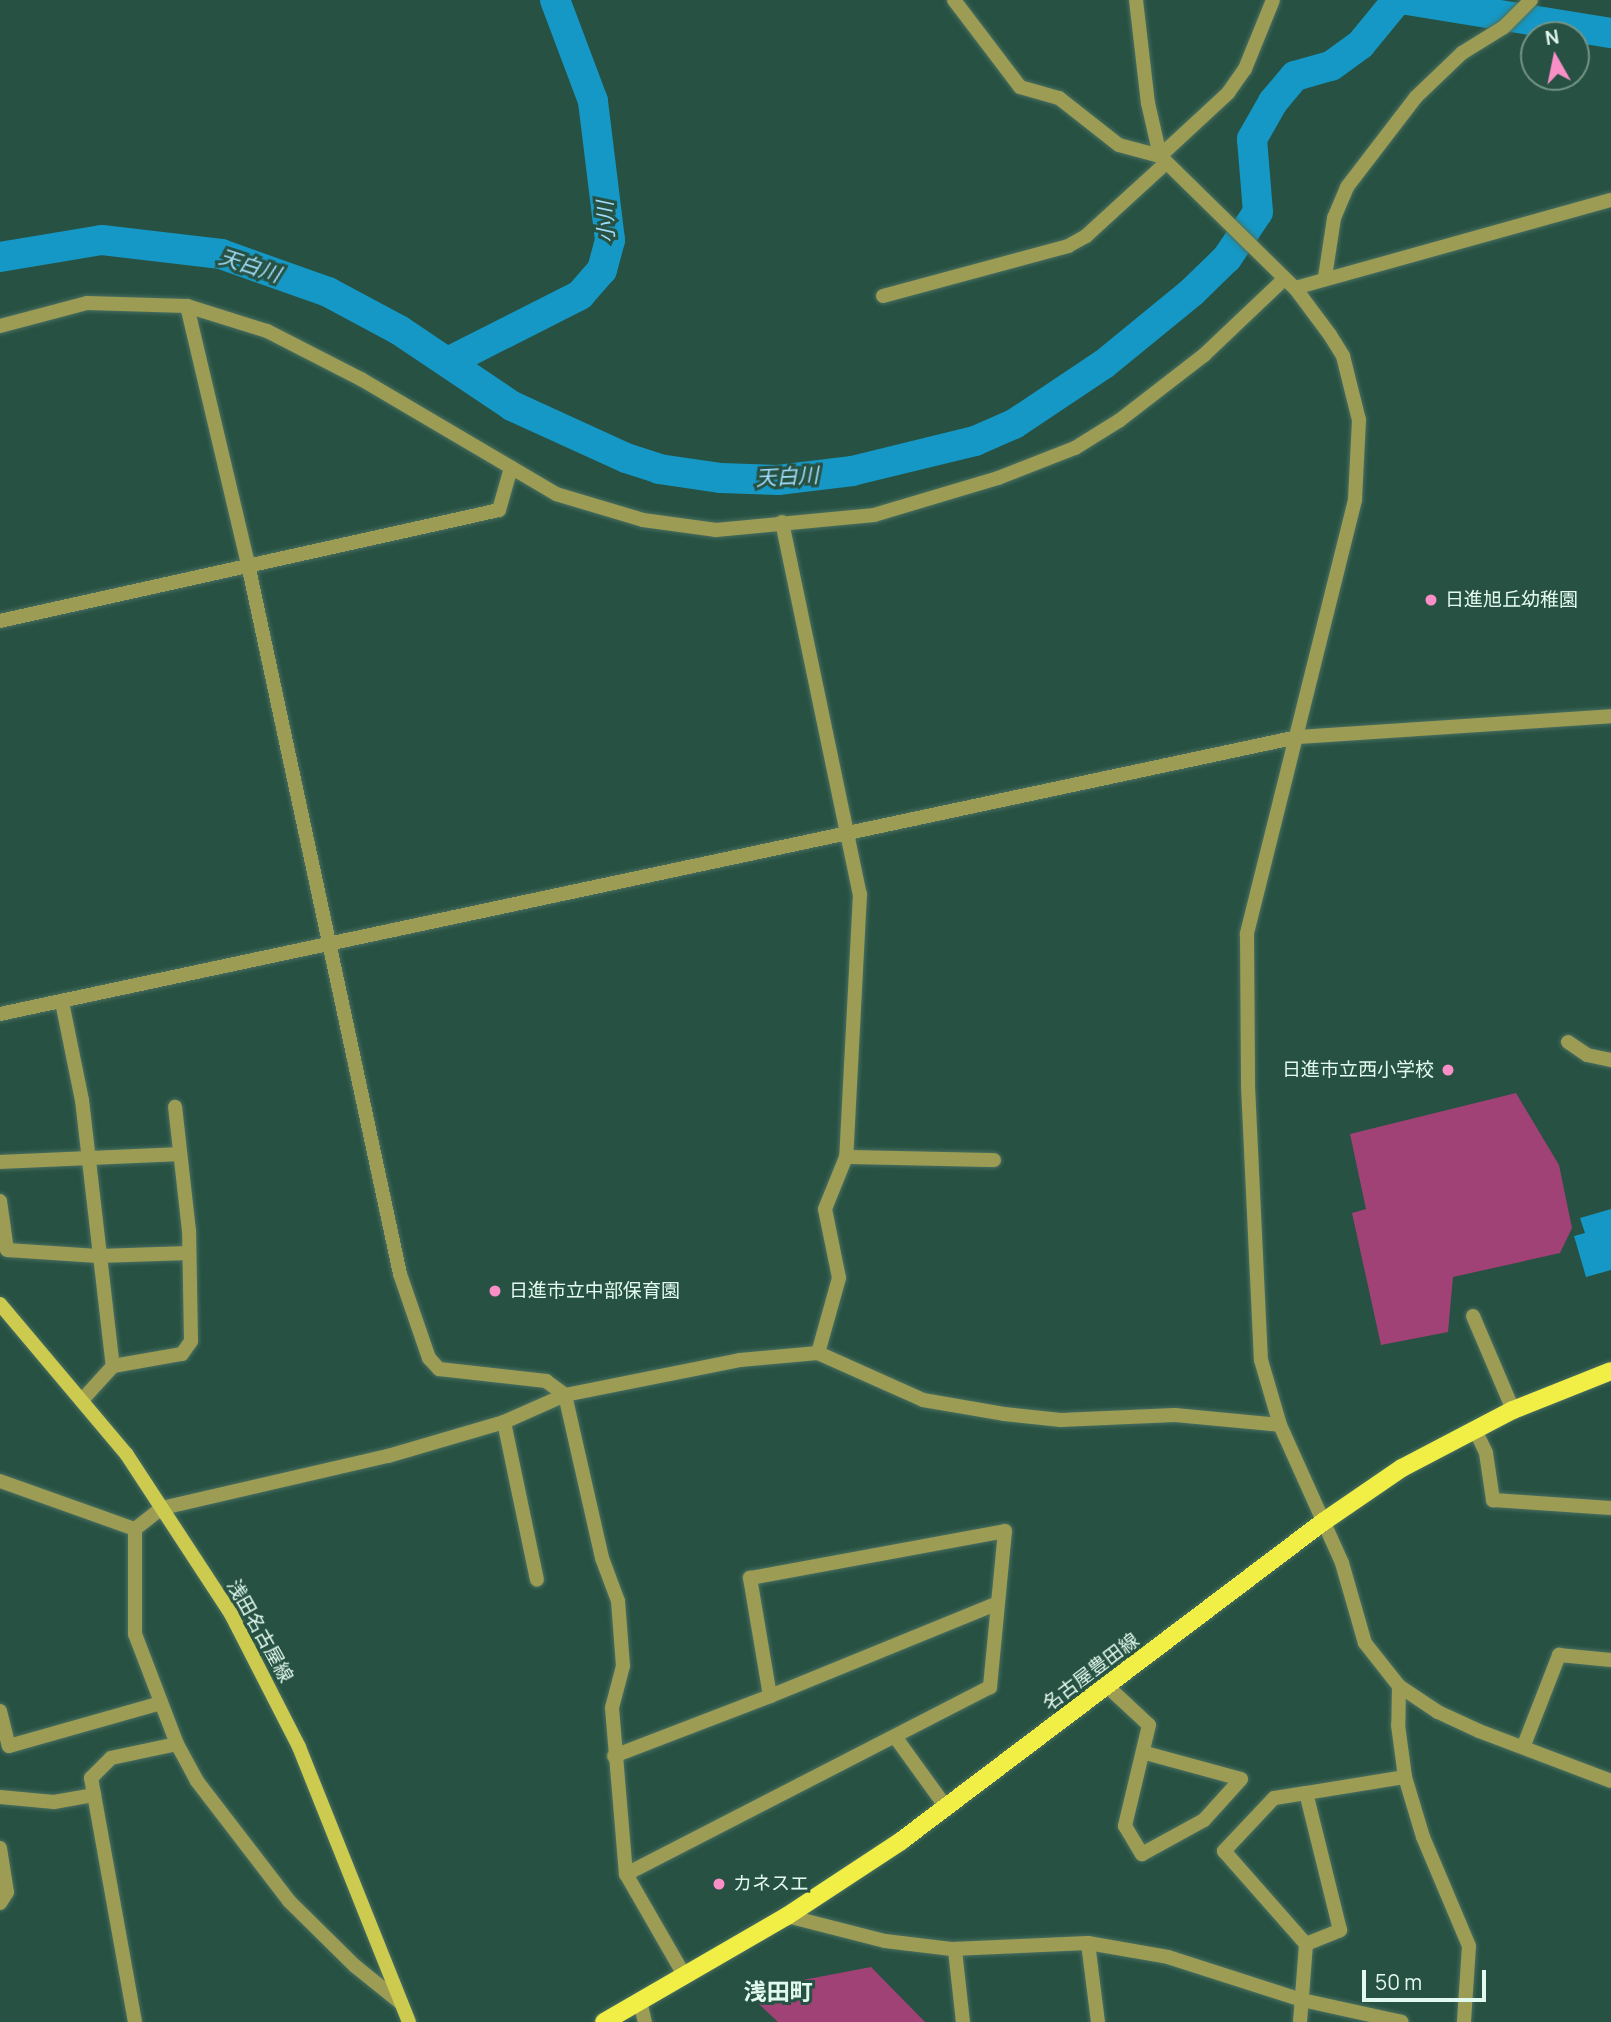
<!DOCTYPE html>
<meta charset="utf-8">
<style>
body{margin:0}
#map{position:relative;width:1611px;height:2022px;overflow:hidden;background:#275142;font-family:Manrope,"Noto Sans JP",sans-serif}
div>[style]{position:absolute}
.green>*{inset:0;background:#a14277}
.water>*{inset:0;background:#1598c5}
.river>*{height:30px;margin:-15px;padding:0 15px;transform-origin:15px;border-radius:15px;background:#1598c5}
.roads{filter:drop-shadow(0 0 2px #496f61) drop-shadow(0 0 2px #496f61)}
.minor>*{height:14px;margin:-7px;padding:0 7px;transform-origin:7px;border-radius:7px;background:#9c9c54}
.tertiary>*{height:14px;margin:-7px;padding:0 7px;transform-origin:7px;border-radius:7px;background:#9c9c54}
.secondary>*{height:14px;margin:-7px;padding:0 7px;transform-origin:7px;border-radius:7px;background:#cccb50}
.primary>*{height:18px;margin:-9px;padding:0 9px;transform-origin:9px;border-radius:9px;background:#f1ee46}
.dots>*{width:19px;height:19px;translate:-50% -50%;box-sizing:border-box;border:4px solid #275142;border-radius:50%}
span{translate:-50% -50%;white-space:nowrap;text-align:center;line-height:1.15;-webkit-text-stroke:6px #275142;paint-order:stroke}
.poi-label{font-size:19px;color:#e2f9ef}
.left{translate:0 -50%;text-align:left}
.right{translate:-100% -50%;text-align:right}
.street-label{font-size:19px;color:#e2f9ef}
.water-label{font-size:21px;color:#a1ddf9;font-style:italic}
.quarter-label{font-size:23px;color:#e2f9ef;font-weight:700}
.north{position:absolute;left:1520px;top:21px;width:70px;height:70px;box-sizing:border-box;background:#275142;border:2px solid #729487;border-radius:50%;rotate:351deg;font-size:19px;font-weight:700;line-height:28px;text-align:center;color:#e2f9ef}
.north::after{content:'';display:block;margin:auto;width:24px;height:32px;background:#fa8fc7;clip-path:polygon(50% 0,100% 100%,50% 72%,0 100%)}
.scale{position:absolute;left:1362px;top:1970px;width:124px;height:32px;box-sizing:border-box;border:4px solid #e2f9ef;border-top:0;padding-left:9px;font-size:21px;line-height:24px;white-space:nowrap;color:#e2f9ef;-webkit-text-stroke:5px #275142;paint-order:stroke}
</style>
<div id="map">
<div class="green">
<div style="clip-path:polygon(1516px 1093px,1559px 1165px,1572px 1228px,1560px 1253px,1453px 1277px,1448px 1332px,1381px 1345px,1352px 1213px,1366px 1209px,1350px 1134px)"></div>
<div style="clip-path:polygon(871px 1967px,925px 2022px,778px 2022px,745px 1991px)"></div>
</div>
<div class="water">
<div style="clip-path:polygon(1611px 1209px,1611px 1270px,1586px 1277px,1574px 1236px,1585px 1233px,1580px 1218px)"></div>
</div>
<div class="river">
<div style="left:1407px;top:0;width:207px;rotate:9.2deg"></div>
<div style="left:0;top:257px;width:103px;rotate:-9.5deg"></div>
<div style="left:102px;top:240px;width:120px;rotate:6.7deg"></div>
<div style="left:221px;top:254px;width:114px;rotate:19.6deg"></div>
<div style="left:328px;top:292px;width:81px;rotate:28.2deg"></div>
<div style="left:399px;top:330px;width:136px;rotate:33.9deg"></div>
<div style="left:512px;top:406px;width:125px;rotate:24.5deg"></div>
<div style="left:626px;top:458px;width:35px;rotate:18deg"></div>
<div style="left:659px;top:469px;width:63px;rotate:8.3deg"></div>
<div style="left:721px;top:478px;width:57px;rotate:2deg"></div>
<div style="left:778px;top:480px;width:75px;rotate:-6.9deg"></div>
<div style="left:852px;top:471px;width:127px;rotate:-13.7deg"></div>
<div style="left:975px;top:441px;width:43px;rotate:-23.6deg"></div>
<div style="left:1014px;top:424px;width:108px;rotate:-33.7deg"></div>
<div style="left:1104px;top:364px;width:114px;rotate:-39.3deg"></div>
<div style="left:1192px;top:292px;width:49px;rotate:-44.2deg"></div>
<div style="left:1227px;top:258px;width:55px;rotate:-56deg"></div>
<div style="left:1258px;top:212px;width:73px;rotate:-94.7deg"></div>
<div style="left:1252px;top:139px;width:43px;rotate:-60.4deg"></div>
<div style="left:1273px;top:102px;width:34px;rotate:-50deg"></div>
<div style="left:1295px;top:76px;width:37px;rotate:-16deg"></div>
<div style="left:1331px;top:66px;width:37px;rotate:-36deg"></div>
<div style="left:1361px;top:44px;width:57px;rotate:-50.7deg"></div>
<div style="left:448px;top:362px;width:148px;rotate:-26.9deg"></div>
<div style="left:580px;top:295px;width:33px;rotate:-49deg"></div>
<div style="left:602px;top:270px;width:31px;rotate:-75deg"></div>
<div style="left:610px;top:240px;width:140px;rotate:-97deg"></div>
<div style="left:593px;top:101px;width:108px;rotate:-110.6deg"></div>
</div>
<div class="roads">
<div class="minor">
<div style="left:954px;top:0;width:109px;rotate:52.8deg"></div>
<div style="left:1020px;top:87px;width:41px;rotate:15.8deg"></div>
<div style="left:1059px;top:98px;width:76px;rotate:38.1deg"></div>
<div style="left:1119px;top:145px;width:42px;rotate:15deg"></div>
<div style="left:1160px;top:156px;width:93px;rotate:-42.8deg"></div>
<div style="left:1228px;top:93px;width:29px;rotate:-55deg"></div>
<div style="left:1245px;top:69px;width:74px;rotate:-67.9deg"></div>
<div style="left:1136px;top:0;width:104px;rotate:83.4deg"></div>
<div style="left:1148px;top:103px;width:54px;rotate:77.2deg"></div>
<div style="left:1160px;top:156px;width:189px;rotate:44.4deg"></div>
<div style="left:1295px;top:288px;width:59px;rotate:53.3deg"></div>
<div style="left:1330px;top:335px;width:25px;rotate:58deg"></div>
<div style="left:1343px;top:356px;width:66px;rotate:76deg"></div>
<div style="left:1359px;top:420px;width:80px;rotate:92.9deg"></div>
<div style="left:1355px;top:500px;width:447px;rotate:104deg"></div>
<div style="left:1247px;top:934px;width:152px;rotate:89.6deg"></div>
<div style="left:1248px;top:1086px;width:274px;rotate:87.3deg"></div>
<div style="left:1261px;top:1360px;width:68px;rotate:73.7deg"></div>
<div style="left:1280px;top:1425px;width:151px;rotate:65.8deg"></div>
<div style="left:1342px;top:1563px;width:83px;rotate:74deg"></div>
<div style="left:1365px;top:1643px;width:55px;rotate:51.7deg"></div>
<div style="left:1399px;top:1686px;width:47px;rotate:33.7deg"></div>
<div style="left:1438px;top:1712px;width:45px;rotate:24.9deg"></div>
<div style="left:1479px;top:1731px;width:141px;rotate:20.7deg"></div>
<div style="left:1325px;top:277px;width:60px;rotate:-81.3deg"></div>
<div style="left:1334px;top:218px;width:34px;rotate:-67deg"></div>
<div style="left:1347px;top:187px;width:113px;rotate:-52.5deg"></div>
<div style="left:1416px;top:97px;width:64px;rotate:-43.7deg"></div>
<div style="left:1462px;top:53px;width:49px;rotate:-31.8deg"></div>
<div style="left:1504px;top:27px;width:38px;rotate:-45deg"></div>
<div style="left:883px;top:296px;width:192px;rotate:-15.1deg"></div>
<div style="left:1068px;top:246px;width:21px;rotate:-29deg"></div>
<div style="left:1086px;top:236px;width:108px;rotate:-42.4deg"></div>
<div style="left:187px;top:306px;width:270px;rotate:76.7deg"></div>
<div style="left:249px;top:569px;width:721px;rotate:77.91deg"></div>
<div style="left:400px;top:1274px;width:89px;rotate:71deg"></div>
<div style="left:429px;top:1358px;width:15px;rotate:48deg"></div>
<div style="left:439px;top:1369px;width:108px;rotate:6.4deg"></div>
<div style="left:546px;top:1381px;width:24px;rotate:36deg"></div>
<div style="left:565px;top:1395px;width:167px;rotate:77.2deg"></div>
<div style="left:602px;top:1558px;width:46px;rotate:69.6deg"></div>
<div style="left:618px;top:1601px;width:65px;rotate:85.6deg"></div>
<div style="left:623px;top:1666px;width:43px;rotate:104.7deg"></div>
<div style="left:612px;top:1708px;width:167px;rotate:85.2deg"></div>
<div style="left:626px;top:1874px;width:116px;rotate:60.1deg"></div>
<div style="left:0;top:326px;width:90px;rotate:-14.8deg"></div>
<div style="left:87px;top:303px;width:100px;rotate:1.7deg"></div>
<div style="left:187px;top:306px;width:84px;rotate:17.4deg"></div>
<div style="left:267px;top:331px;width:106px;rotate:27.1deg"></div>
<div style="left:361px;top:379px;width:226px;rotate:30.5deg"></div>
<div style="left:556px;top:494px;width:91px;rotate:16.6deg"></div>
<div style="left:643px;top:520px;width:74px;rotate:7.8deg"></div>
<div style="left:716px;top:530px;width:159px;rotate:-5.4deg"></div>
<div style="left:874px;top:515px;width:129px;rotate:-16.6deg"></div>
<div style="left:998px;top:478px;width:83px;rotate:-21.3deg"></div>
<div style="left:1075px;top:448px;width:53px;rotate:-31.9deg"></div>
<div style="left:1120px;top:420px;width:106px;rotate:-37.7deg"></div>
<div style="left:1204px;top:355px;width:110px;rotate:-43.5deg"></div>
<div style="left:782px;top:522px;width:380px;rotate:78.2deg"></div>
<div style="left:860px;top:894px;width:263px;rotate:93deg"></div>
<div style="left:846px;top:1157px;width:56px;rotate:112deg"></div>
<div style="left:825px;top:1209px;width:70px;rotate:78.5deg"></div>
<div style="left:839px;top:1278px;width:78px;rotate:105.6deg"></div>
<div style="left:0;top:621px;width:511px;rotate:-12.54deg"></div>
<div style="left:499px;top:510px;width:44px;rotate:-74.1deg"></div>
<div style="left:62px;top:1002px;width:100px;rotate:78.5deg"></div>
<div style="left:82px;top:1100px;width:268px;rotate:83.4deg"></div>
<div style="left:1568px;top:1042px;width:23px;rotate:34deg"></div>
<div style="left:1587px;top:1055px;width:25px;rotate:12deg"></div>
<div style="left:846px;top:1157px;width:148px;rotate:1.2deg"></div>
<div style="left:0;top:1162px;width:180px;rotate:-2.5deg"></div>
<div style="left:0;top:1201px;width:49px;rotate:81.9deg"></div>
<div style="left:7px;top:1250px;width:91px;rotate:3.8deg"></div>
<div style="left:98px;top:1256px;width:91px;rotate:-1.9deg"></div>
<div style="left:1473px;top:1316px;width:102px;rotate:66.9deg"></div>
<div style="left:83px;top:1399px;width:45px;rotate:-47.7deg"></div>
<div style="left:113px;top:1366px;width:70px;rotate:-9.9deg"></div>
<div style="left:182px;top:1354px;width:16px;rotate:-55deg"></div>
<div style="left:191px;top:1341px;width:110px;rotate:-91deg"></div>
<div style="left:189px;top:1231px;width:125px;rotate:-96.4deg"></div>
<div style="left:504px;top:1422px;width:161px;rotate:78.2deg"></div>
<div style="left:1475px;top:1430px;width:25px;rotate:64deg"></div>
<div style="left:1486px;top:1453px;width:48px;rotate:81.5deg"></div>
<div style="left:1493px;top:1500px;width:118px;rotate:3.9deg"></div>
<div style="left:0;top:1481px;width:143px;rotate:19.6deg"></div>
<div style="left:135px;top:1529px;width:105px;rotate:90deg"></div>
<div style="left:135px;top:1634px;width:118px;rotate:69.1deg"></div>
<div style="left:177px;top:1744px;width:42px;rotate:61.6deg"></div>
<div style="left:197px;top:1781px;width:151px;rotate:52.5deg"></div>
<div style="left:289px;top:1901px;width:93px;rotate:44.6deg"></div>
<div style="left:355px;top:1966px;width:59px;rotate:38.8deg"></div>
<div style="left:135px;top:1529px;width:34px;rotate:-38deg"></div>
<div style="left:162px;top:1508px;width:232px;rotate:-13deg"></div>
<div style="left:388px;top:1456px;width:121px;rotate:-16.3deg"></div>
<div style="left:504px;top:1422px;width:67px;rotate:-23.9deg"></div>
<div style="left:565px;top:1395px;width:178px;rotate:-11.3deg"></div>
<div style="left:740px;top:1360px;width:78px;rotate:-5.1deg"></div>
<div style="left:818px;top:1353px;width:115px;rotate:24.1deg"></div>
<div style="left:923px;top:1400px;width:82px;rotate:9.8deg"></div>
<div style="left:1004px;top:1414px;width:57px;rotate:6deg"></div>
<div style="left:1061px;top:1420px;width:114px;rotate:-2.5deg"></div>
<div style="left:1175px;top:1415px;width:105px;rotate:5.4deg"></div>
<div style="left:1107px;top:1686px;width:57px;rotate:42.9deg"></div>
<div style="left:1149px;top:1725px;width:104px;rotate:103.4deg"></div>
<div style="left:1125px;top:1826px;width:33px;rotate:59deg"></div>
<div style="left:1142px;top:1854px;width:71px;rotate:-28.7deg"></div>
<div style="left:1204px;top:1820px;width:55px;rotate:-47.9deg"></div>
<div style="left:1241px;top:1779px;width:99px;rotate:-164.8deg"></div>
<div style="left:1399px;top:1686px;width:39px;rotate:91deg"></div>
<div style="left:1398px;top:1725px;width:52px;rotate:82.3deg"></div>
<div style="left:1405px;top:1777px;width:63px;rotate:73.3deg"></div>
<div style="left:1423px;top:1837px;width:118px;rotate:67.1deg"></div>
<div style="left:1469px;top:1946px;width:76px;rotate:93.8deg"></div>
<div style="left:770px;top:1696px;width:244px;rotate:-22.2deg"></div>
<div style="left:0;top:1711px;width:36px;rotate:76deg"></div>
<div style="left:9px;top:1746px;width:158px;rotate:-15.8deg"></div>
<div style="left:896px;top:1738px;width:85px;rotate:54.1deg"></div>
<div style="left:1524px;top:1745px;width:97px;rotate:-68.7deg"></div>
<div style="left:1559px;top:1655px;width:52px;rotate:5.5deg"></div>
<div style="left:614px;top:1756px;width:167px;rotate:-21deg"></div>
<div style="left:770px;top:1696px;width:120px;rotate:-99.6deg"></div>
<div style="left:750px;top:1578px;width:259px;rotate:-10.4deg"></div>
<div style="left:1005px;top:1531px;width:157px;rotate:95.5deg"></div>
<div style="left:990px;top:1687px;width:409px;rotate:152.8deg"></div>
<div style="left:1306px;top:1793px;width:32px;rotate:171deg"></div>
<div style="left:1274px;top:1798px;width:73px;rotate:133.3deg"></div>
<div style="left:1224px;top:1851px;width:124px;rotate:48.6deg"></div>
<div style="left:1306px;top:1944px;width:37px;rotate:-22deg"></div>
<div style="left:1340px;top:1930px;width:141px;rotate:-103.9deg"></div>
<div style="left:1306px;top:1793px;width:100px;rotate:-9.2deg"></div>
<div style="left:0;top:1797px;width:54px;rotate:5.3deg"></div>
<div style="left:54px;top:1802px;width:41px;rotate:-9.9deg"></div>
<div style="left:0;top:1848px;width:45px;rotate:81deg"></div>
<div style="left:7px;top:1892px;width:13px;rotate:122deg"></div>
<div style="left:787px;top:1916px;width:101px;rotate:14.3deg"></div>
<div style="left:885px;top:1941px;width:67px;rotate:6.8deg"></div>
<div style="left:952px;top:1949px;width:136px;rotate:-2.5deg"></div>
<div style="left:1088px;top:1943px;width:81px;rotate:9.9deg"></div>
<div style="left:1168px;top:1957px;width:141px;rotate:17.8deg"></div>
<div style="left:1302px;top:2000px;width:102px;rotate:12.4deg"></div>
<div style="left:1088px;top:1943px;width:80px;rotate:82.8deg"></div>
<div style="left:955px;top:1950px;width:72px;rotate:83.7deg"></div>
<div style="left:640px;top:2001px;width:22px;rotate:77deg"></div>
<div style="left:135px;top:2022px;width:248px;rotate:-100.2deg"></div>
<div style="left:91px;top:1778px;width:28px;rotate:-45deg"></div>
<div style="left:111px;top:1758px;width:67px;rotate:-12deg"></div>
<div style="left:1300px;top:2022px;width:78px;rotate:-85.6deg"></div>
</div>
<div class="tertiary">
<div style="left:1295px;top:288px;width:328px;rotate:-15.6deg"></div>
<div style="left:0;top:1014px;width:1327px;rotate:-12.05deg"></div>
<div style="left:1298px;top:737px;width:314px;rotate:-3.8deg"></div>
</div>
<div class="secondary">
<div style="left:0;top:1304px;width:197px;rotate:49.9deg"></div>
<div style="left:127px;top:1455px;width:190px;rotate:56.8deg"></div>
<div style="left:231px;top:1614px;width:149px;rotate:62.9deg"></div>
<div style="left:299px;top:1747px;width:296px;rotate:68.2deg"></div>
</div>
<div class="primary">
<div style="left:604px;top:2022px;width:211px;rotate:-30.1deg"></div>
<div style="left:787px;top:1916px;width:136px;rotate:-33.3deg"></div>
<div style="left:901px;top:1841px;width:529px;rotate:-37.09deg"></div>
<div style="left:1323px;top:1522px;width:96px;rotate:-34.4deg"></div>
<div style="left:1402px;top:1468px;width:125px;rotate:-27.6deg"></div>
<div style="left:1513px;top:1410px;width:105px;rotate:-21.7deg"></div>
</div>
</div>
<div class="dots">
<div style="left:1431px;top:600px;background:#fa8fc7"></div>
<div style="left:1448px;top:1070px;background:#fa8fc7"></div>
<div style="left:495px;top:1291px;background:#fa8fc7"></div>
<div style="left:719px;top:1884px;background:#fa8fc7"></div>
</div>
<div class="poi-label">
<span class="left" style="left:1445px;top:600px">日進旭丘幼稚園</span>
<span class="right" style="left:1434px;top:1070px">日進市立西小学校</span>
<span class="left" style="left:509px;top:1291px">日進市立中部保育園</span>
<span class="left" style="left:733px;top:1884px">カネスエ</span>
</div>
<div class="street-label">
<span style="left:260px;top:1631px;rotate:61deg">浅田名古屋線</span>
<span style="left:1091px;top:1672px;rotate:-37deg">名古屋豊田線</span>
</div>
<div class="water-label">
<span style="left:605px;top:222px;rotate:-92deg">小川</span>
<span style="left:250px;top:265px;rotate:18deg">天白川</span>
<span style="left:787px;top:476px;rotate:-3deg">天白川</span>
</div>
<div class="quarter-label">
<span style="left:778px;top:1991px">浅田町</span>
</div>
<div class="north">N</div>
<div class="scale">50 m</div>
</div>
